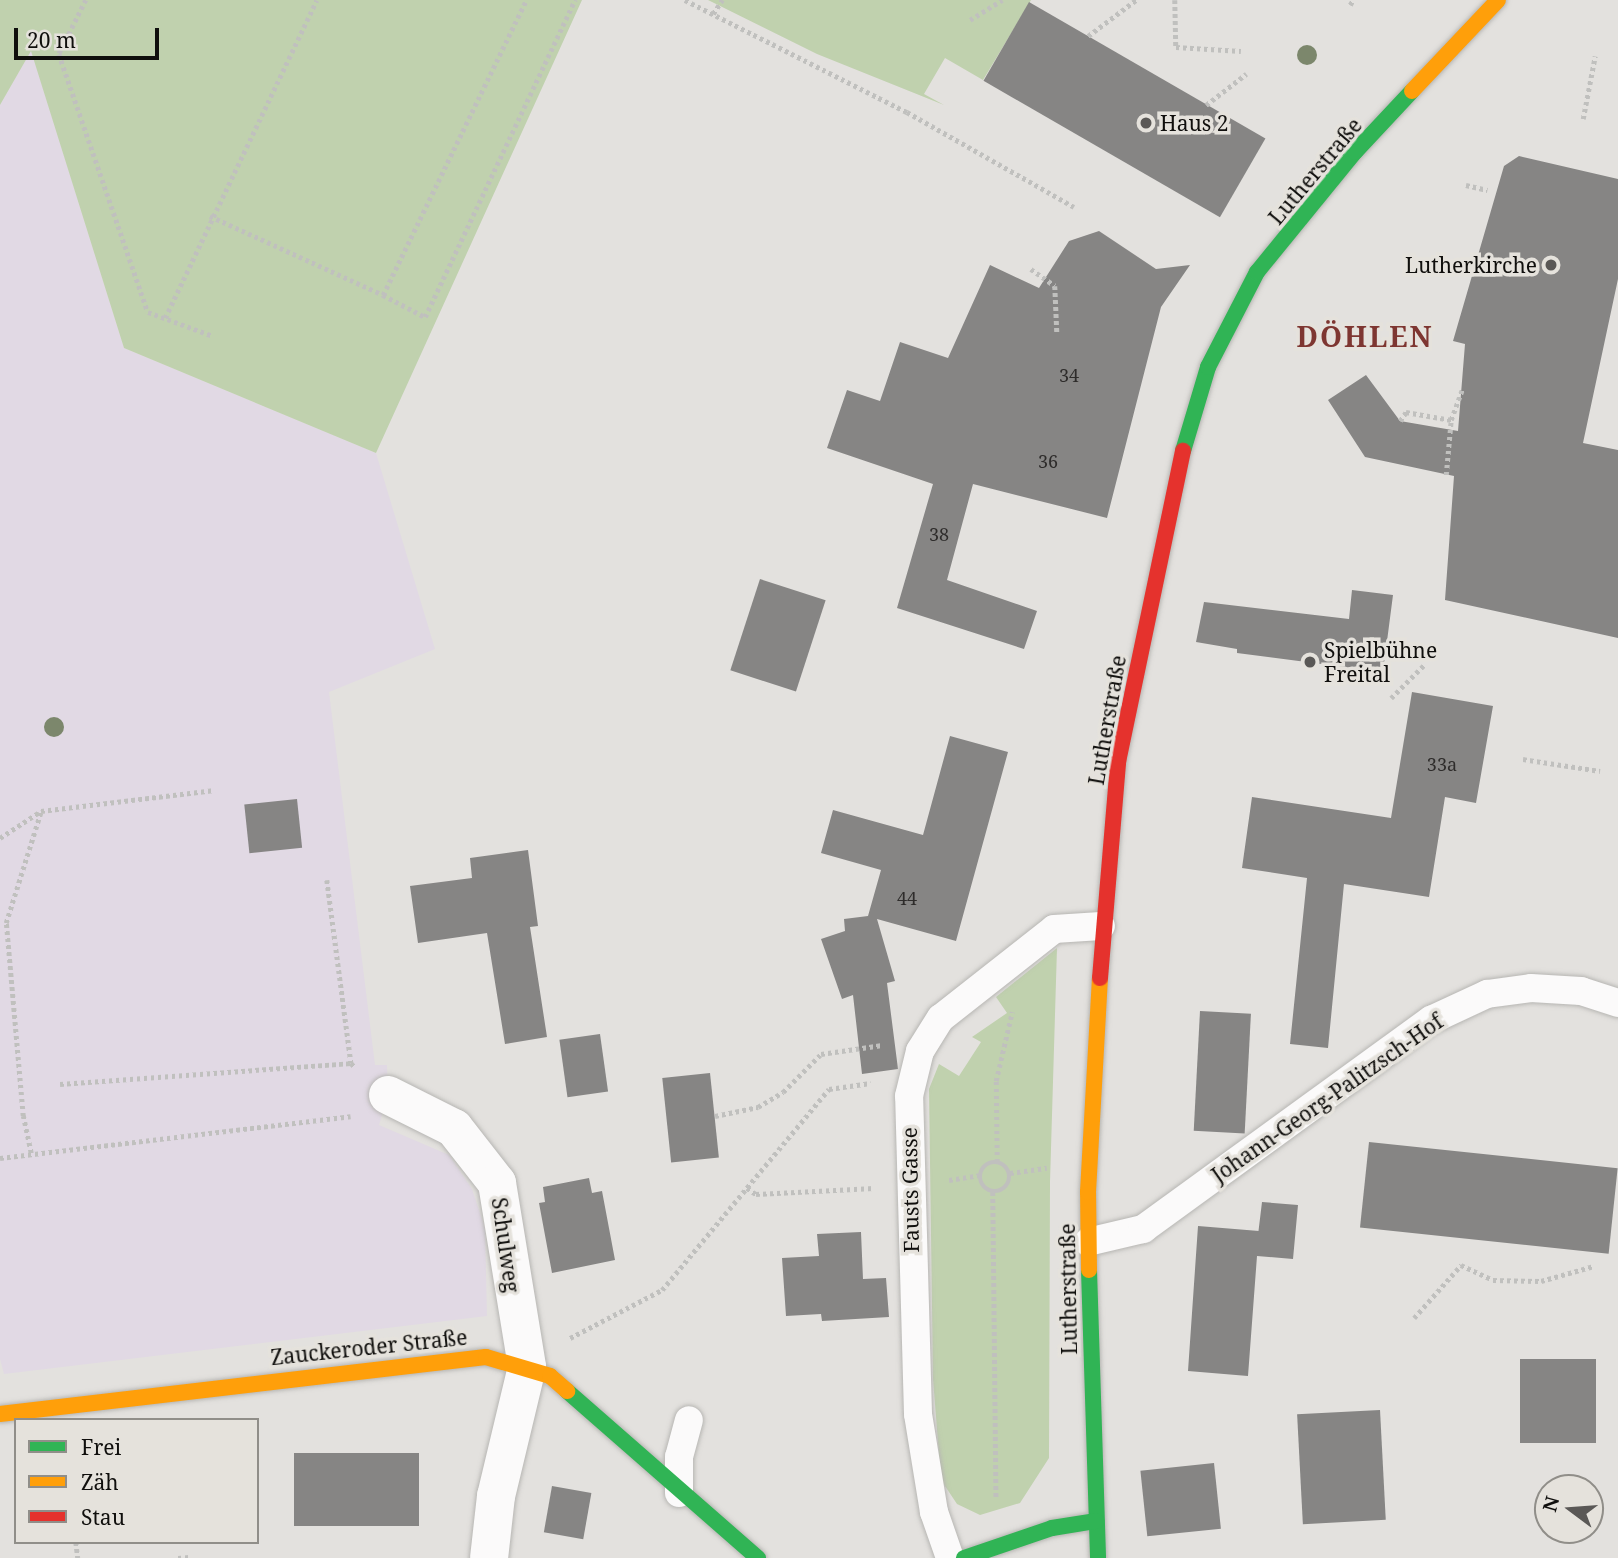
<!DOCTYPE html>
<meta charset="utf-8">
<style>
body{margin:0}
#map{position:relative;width:1618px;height:1558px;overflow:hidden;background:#e3e1de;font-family:"Noto Serif",serif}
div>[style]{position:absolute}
.education>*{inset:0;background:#e1d9e4}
.green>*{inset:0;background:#c0d1ae}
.building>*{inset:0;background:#868584;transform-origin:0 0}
.path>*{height:4.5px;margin-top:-2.25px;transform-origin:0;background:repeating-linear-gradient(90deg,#c0c0be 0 3.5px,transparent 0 7px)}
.path>.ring{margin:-2.25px;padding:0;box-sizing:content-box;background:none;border:4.5px solid #c0c0be;border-radius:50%}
.roads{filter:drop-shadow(0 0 2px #b7b6b3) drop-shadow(0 0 2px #b7b6b3)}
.lane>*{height:28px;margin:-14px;padding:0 14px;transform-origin:14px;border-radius:14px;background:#fbfafa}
.street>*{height:38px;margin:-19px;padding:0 19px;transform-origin:19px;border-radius:19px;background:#fbfafa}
.fast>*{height:16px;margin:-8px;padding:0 8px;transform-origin:8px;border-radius:8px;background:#30b455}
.slow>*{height:16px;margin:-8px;padding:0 8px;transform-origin:8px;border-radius:8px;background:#ff9f0a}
.jam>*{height:16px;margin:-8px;padding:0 8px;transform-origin:8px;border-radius:8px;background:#e5322d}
.trees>*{width:20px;height:20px;margin:-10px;border-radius:50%;background:#7c876c}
.dots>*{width:19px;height:19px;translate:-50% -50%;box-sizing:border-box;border:4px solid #e5e2dc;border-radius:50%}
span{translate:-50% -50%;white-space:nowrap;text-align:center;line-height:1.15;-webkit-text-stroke:7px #e5e2dc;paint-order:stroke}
.number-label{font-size:18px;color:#2e2c2b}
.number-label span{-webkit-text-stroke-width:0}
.poi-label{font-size:21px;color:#100f0d}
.left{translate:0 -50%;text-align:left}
.right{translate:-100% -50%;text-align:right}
.street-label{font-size:21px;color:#100f0d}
.district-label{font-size:28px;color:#7e3631;font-weight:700;letter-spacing:2px}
.legend{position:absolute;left:14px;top:1418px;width:245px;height:126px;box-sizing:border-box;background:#e5e2dc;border:2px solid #908e89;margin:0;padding:9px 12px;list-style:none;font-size:21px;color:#100f0d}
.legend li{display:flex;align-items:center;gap:14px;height:35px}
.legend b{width:35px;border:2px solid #908e89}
.north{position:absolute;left:1534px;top:1474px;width:70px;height:70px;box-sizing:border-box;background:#e5e2dc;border:2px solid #908e89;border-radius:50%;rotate:286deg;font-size:19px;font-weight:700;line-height:28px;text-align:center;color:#100f0d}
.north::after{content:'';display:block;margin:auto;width:24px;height:32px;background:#5a5856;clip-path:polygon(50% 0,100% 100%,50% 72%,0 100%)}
.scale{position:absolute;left:14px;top:28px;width:145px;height:32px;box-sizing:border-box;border:4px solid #100f0d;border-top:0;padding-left:9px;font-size:21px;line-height:24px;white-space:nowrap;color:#100f0d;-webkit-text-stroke:5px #e5e2dc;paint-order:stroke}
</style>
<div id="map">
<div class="education">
<div style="clip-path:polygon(31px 50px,124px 348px,376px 453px,435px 649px,329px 692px,375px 1065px,387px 1065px,388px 1095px,379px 1125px,449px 1155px,472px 1189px,485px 1228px,487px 1316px,4px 1374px,0 1359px,0 105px)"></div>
</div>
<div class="green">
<div style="clip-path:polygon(0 0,582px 0,376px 453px,124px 348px,31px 51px,0 105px)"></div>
<div style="clip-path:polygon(708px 0,1031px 0,983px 80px,945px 58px,924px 94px,944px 105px,817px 54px)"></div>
<div style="clip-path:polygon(1057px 948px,1050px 1182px,1049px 1458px,1020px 1503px,980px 1515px,957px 1504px,941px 1480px,933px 1379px,929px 1089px,939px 1064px,959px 1076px,981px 1042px,972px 1037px,1007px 1013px,996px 997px)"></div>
</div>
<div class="building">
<div style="left:1029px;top:2px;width:273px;height:91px;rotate:30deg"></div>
<div style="clip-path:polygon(1519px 156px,1618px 179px,1618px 279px,1583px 443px,1618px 450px,1618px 638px,1445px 600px,1454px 476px,1365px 457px,1328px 400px,1366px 375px,1400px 421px,1458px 431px,1465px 344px,1453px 341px,1504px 166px)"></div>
<div style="clip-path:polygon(1099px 231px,1156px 269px,1190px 265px,1161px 307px,1107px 518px,973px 484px,947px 580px,1037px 611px,1024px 649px,897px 608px,933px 484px,827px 448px,847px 390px,880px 401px,900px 342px,948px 358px,990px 265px,1039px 288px,1069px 241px)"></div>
<div style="left:760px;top:579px;width:69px;height:96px;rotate:18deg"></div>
<div style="clip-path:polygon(1352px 590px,1393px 595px,1383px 672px,1237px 653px,1237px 649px,1196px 642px,1204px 602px,1349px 619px)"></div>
<div style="clip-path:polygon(1412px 692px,1493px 706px,1476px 803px,1445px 797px,1429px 897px,1344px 884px,1328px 1048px,1290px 1044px,1307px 878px,1242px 868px,1252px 797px,1391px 818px)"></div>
<div style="clip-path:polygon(950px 736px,1008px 752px,956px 941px,877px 919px,895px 981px,887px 983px,898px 1069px,862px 1074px,853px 995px,842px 999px,821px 939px,845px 931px,844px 919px,868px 916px,881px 870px,821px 853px,833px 810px,923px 835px)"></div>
<div style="left:297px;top:799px;width:49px;height:53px;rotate:84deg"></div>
<div style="clip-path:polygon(528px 850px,538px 926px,530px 927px,547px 1037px,505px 1044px,487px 933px,418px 943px,410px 886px,472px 878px,470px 858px)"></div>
<div style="left:1200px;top:1011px;width:51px;height:120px;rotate:3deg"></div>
<div style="left:600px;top:1034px;width:58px;height:41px;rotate:82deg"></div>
<div style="left:710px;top:1073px;width:85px;height:48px;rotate:84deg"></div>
<div style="left:1369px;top:1142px;width:250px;height:86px;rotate:6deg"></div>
<div style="clip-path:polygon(589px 1178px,592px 1193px,602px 1191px,615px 1260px,552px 1273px,539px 1203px,545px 1202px,543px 1187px)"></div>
<div style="clip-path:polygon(1262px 1202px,1298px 1205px,1293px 1259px,1257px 1256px,1248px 1376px,1188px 1371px,1198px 1226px,1259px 1231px,1258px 1235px)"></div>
<div style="clip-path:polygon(861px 1232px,863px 1279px,886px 1278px,889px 1317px,822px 1321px,821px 1314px,786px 1316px,782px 1258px,819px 1256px,817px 1234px)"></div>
<div style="left:1520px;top:1359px;width:76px;height:84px"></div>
<div style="left:1380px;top:1410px;width:110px;height:83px;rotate:87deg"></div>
<div style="left:294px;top:1453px;width:125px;height:73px"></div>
<div style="left:1214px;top:1463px;width:66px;height:74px;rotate:84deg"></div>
<div style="left:552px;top:1486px;width:40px;height:47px;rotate:10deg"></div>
</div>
<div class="path">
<div style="left:86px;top:0;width:60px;rotate:116.6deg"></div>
<div style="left:59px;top:54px;width:273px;rotate:71deg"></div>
<div style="left:148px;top:312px;width:69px;rotate:20.3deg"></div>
<div style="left:685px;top:0;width:249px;rotate:26.8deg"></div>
<div style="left:907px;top:112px;width:192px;rotate:29.6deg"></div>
<div style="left:1175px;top:0;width:47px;rotate:88.8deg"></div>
<div style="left:1176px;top:47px;width:65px;rotate:3.5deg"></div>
<div style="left:1350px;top:5px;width:6px;rotate:-59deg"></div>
<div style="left:713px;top:14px;width:17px;rotate:-57deg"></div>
<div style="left:970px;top:20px;width:38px;rotate:-32deg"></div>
<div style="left:1088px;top:36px;width:60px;rotate:-36.9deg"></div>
<div style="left:1206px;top:105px;width:51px;rotate:-37.8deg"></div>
<div style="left:1583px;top:119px;width:64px;rotate:-79.2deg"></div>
<div style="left:1466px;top:185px;width:22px;rotate:13deg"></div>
<div style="left:210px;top:216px;width:190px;rotate:24.5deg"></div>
<div style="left:383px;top:295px;width:328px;rotate:-64.1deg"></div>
<div style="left:1031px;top:269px;width:29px;rotate:35deg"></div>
<div style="left:1055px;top:286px;width:46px;rotate:87.5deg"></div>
<div style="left:383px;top:295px;width:47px;rotate:27.6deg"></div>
<div style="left:425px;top:317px;width:351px;rotate:-64.7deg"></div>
<div style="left:165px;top:318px;width:352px;rotate:-64.5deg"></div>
<div style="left:1400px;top:421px;width:11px;rotate:-56deg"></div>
<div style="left:1406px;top:412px;width:46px;rotate:10.1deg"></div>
<div style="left:1451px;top:420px;width:33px;rotate:-70deg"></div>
<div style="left:1446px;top:475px;width:55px;rotate:-84.8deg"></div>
<div style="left:1391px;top:698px;width:49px;rotate:-45deg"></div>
<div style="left:1523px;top:759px;width:78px;rotate:8.9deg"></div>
<div style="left:0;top:838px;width:49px;rotate:-33.4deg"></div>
<div style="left:41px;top:811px;width:175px;rotate:-6.9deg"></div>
<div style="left:327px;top:880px;width:185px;rotate:82.5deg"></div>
<div style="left:60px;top:1084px;width:292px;rotate:-4.1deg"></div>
<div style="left:351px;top:1063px;width:6px;rotate:45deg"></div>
<div style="left:715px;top:1116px;width:44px;rotate:-11.8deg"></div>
<div style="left:758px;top:1107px;width:29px;rotate:-31deg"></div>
<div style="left:783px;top:1092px;width:54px;rotate:-45deg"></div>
<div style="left:821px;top:1054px;width:62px;rotate:-8.4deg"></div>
<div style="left:31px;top:1153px;width:38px;rotate:-102deg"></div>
<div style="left:23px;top:1116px;width:194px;rotate:-95deg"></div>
<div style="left:6px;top:923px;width:117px;rotate:-72.6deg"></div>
<div style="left:0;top:1158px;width:353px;rotate:-6.8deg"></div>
<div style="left:997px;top:1162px;width:81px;rotate:-90.7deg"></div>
<div style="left:996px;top:1081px;width:71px;rotate:-76.9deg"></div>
<div class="ring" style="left:980px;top:1162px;width:25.5px;height:25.5px"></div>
<div style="left:1010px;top:1173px;width:37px;rotate:-8deg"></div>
<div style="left:949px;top:1180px;width:31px;rotate:-9deg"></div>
<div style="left:747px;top:1188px;width:11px;rotate:34deg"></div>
<div style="left:756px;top:1194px;width:118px;rotate:-2.9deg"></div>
<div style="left:993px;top:1192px;width:307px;rotate:89.4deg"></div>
<div style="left:1414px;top:1318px;width:71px;rotate:-48.4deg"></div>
<div style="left:1461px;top:1265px;width:35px;rotate:25deg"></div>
<div style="left:1493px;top:1280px;width:48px;rotate:1.2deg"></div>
<div style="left:1541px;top:1281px;width:55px;rotate:-15.8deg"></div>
<div style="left:570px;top:1338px;width:104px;rotate:-27.6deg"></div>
<div style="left:662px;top:1290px;width:261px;rotate:-50.3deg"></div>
<div style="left:829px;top:1089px;width:42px;rotate:-8.1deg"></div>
<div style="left:76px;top:1542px;width:16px;rotate:83deg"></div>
<div style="left:178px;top:1558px;width:11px;rotate:-5deg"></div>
</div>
<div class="roads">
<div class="lane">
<div style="left:1088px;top:1242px;width:57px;rotate:-13.3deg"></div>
<div style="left:1143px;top:1229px;width:356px;rotate:-36deg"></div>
<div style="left:1431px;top:1020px;width:62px;rotate:-24.9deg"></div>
<div style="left:1487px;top:994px;width:44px;rotate:-7.8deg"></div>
<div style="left:1531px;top:988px;width:50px;rotate:3.4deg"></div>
<div style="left:1581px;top:991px;width:39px;rotate:18deg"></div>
<div style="left:679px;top:1493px;width:36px;rotate:-90deg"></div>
<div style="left:679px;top:1457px;width:38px;rotate:-75deg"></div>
<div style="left:950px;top:1558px;width:49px;rotate:-109.2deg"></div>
<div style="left:934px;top:1512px;width:99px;rotate:-99.3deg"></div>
<div style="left:918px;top:1414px;width:318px;rotate:-91.6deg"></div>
<div style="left:909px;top:1096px;width:46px;rotate:-76.3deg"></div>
<div style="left:920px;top:1051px;width:39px;rotate:-58deg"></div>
<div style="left:941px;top:1018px;width:144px;rotate:-38.2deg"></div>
<div style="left:1054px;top:929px;width:47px;rotate:-3.7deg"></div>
</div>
<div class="street">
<div style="left:388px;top:1095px;width:74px;rotate:26.6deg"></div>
<div style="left:454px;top:1128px;width:70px;rotate:52deg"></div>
<div style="left:497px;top:1183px;width:186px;rotate:80.7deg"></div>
<div style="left:527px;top:1367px;width:133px;rotate:103.5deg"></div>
<div style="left:496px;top:1496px;width:62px;rotate:96.4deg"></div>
</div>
<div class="fast">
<div style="left:1183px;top:451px;width:88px;rotate:-73.4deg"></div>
<div style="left:1208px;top:367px;width:107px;rotate:-62.7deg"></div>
<div style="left:1257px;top:272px;width:155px;rotate:-50.8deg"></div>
<div style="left:1355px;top:152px;width:83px;rotate:-46.9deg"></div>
<div style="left:1089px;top:1270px;width:288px;rotate:88.2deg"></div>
<div style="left:567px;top:1391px;width:254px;rotate:41.2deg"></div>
<div style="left:964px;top:1558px;width:93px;rotate:-18.8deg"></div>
<div style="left:1052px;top:1528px;width:45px;rotate:-9deg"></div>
</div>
<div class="slow">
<div style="left:1412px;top:91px;width:125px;rotate:-46.6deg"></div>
<div style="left:1089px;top:1270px;width:78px;rotate:-90.7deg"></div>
<div style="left:1088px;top:1192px;width:214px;rotate:-86.8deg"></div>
<div style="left:0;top:1414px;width:489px;rotate:-6.7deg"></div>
<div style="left:486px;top:1357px;width:67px;rotate:16.5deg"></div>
<div style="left:550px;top:1376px;width:23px;rotate:41deg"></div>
</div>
<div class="jam">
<div style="left:1100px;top:978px;width:217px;rotate:-85.2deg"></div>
<div style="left:1118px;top:762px;width:318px;rotate:-78.2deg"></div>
</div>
</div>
<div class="trees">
<div style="left:1307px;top:55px"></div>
<div style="left:54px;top:727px"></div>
</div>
<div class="dots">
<div style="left:1146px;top:123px;background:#5a5856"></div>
<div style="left:1551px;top:265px;background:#5a5856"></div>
<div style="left:1310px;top:662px;background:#5a5856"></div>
</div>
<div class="number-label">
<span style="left:1069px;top:375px">34</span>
<span style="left:1048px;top:461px">36</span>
<span style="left:939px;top:534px">38</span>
<span style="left:1442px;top:764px">33a</span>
<span style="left:907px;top:898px">44</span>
</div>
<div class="poi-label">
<span class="left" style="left:1160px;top:123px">Haus 2</span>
<span class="right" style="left:1537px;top:265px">Lutherkirche</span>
<span class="left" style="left:1324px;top:662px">Spielbühne<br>Freital</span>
</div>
<div class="street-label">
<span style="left:1315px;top:171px;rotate:-50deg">Lutherstraße</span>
<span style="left:1107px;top:720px;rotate:-80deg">Lutherstraße</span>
<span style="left:1327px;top:1098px;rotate:-35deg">Johann-Georg-Palitzsch-Hof</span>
<span style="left:910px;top:1190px;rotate:-91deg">Fausts Gasse</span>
<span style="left:506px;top:1245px;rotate:82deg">Schulweg</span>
<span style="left:1068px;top:1289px;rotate:-91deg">Lutherstraße</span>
<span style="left:369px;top:1347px;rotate:-6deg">Zauckeroder Straße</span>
</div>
<div class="district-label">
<span style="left:1365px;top:336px">DÖHLEN</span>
</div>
<ul class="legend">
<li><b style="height:9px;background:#30b455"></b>Frei</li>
<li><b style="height:9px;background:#ff9f0a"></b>Zäh</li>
<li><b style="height:9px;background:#e5322d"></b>Stau</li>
</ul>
<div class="north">N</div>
<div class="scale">20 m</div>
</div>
